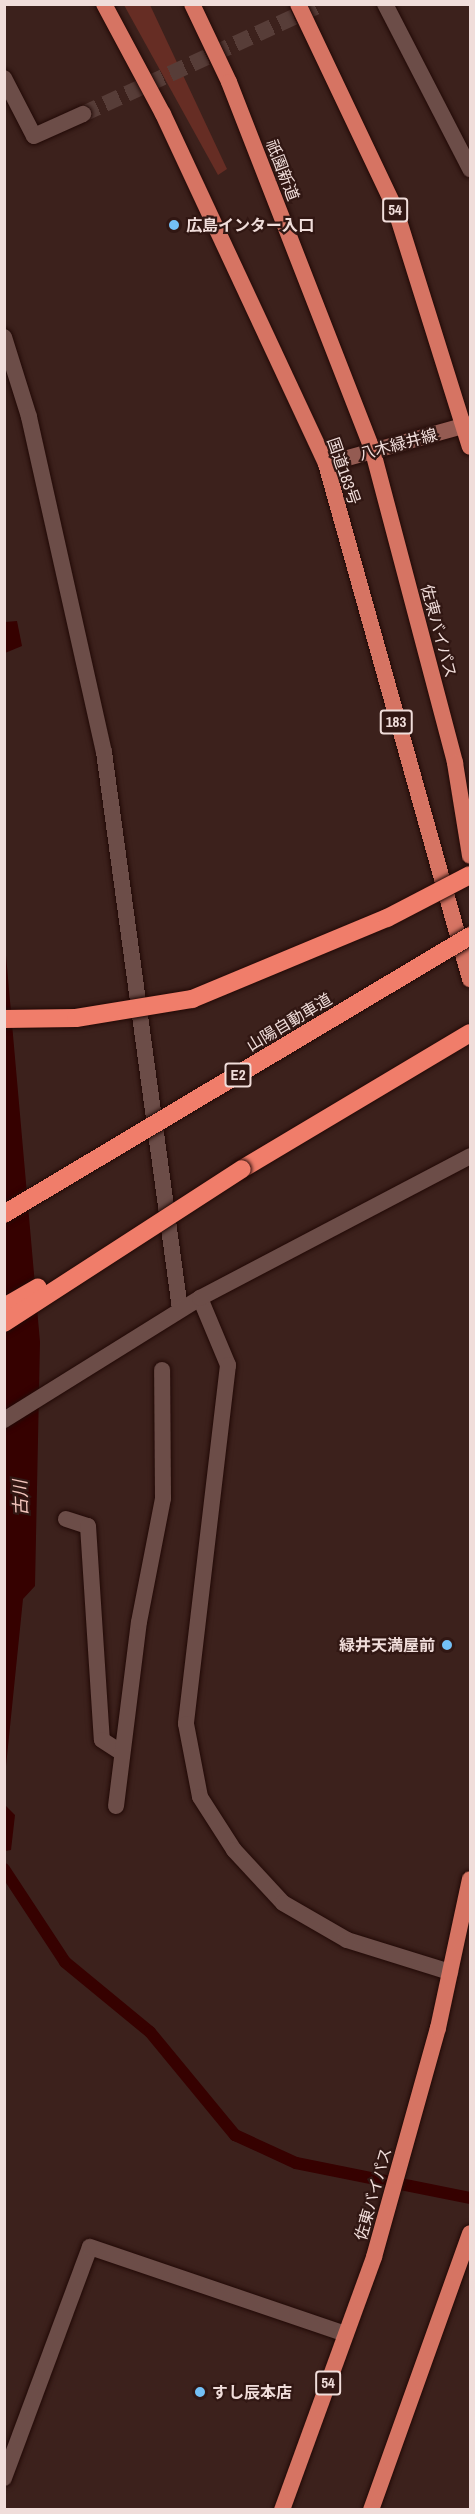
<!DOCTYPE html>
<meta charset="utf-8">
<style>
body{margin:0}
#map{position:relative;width:475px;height:2514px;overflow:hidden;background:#3c211c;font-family:"Archivo Narrow","Noto Sans JP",sans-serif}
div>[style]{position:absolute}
.green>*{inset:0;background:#662d24}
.water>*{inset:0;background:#360100}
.stream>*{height:12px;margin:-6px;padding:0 6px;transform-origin:6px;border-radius:6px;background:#360100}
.minor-tunnel>*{height:16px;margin-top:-8px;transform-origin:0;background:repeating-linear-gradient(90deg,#573d38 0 16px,transparent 0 24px)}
.roads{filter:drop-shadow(0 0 2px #210906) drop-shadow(0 0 2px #210906)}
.service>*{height:16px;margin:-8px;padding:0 8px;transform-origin:8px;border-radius:8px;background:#6c4d48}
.minor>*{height:16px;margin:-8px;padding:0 8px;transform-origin:8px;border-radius:8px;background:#6c4d48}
.tertiary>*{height:16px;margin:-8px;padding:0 8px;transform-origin:8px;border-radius:8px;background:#6c4d48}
.secondary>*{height:16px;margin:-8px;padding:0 8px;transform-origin:8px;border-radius:8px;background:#945b52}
.trunk>*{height:16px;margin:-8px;padding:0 8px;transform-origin:8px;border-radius:8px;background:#d67463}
.motorway>*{height:18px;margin:-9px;padding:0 9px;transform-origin:9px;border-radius:9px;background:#f07d6a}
.bridges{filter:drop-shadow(0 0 2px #210906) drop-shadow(0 0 2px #210906)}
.motorway-bridge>*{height:18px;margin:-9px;padding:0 9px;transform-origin:9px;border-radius:9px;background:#f07d6a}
.dots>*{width:16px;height:16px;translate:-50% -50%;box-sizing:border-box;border:3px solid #311713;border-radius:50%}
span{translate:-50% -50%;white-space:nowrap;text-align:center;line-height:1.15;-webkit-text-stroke:4.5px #311713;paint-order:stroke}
.shield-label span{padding:2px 4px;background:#311713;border:2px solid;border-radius:4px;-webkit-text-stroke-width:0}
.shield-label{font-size:15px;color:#f0ddda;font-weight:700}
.street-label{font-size:16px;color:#f0ddda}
.poi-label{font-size:16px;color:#f0ddda;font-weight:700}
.left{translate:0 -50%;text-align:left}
.right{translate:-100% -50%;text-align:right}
.water-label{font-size:18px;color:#f1c3bb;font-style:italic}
.frame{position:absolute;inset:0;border:6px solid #f0ddda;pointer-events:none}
</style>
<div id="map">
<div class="green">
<div style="clip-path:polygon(124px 5px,150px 5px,227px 169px,218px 175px)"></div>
</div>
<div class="water">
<div style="clip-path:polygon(17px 621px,22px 646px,5px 653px,5px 622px)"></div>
<div style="clip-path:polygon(5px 944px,40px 1342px,35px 1586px,23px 1599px,5px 1776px)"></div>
<div style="clip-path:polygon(5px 1805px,15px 1815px,11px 1850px,5px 1851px)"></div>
</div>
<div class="stream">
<div style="left:4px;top:1869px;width:111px;rotate:56.7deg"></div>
<div style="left:65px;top:1962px;width:110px;rotate:39.5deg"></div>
<div style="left:150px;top:2032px;width:134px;rotate:50.5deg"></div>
<div style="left:235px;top:2135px;width:67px;rotate:24.7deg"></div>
<div style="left:296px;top:2163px;width:177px;rotate:11.4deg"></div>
</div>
<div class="minor-tunnel">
<div style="left:83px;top:114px;width:263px;rotate:-24.7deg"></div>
</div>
<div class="roads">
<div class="service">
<div style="left:4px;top:337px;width:84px;rotate:72.6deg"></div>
<div style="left:29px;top:417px;width:343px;rotate:77.4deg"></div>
<div style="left:104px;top:752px;width:562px;rotate:82.23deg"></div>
<div style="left:66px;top:1519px;width:23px;rotate:18deg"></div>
<div style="left:88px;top:1526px;width:214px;rotate:86.3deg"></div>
<div style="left:102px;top:1740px;width:24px;rotate:33deg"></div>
<div style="left:116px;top:1806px;width:185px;rotate:-82.9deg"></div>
<div style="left:139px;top:1622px;width:126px;rotate:-79deg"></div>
<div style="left:163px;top:1498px;width:128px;rotate:-90.4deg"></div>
</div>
<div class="minor">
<div style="left:4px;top:78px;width:65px;rotate:62.7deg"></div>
<div style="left:34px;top:136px;width:54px;rotate:-24.2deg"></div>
<div style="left:200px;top:1298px;width:73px;rotate:67.3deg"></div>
<div style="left:228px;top:1365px;width:361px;rotate:96.7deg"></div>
<div style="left:186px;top:1724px;width:74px;rotate:79.1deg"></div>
<div style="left:200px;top:1797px;width:63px;rotate:57.3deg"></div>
<div style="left:234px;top:1850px;width:72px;rotate:47.2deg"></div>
<div style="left:283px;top:1903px;width:74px;rotate:30deg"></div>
<div style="left:347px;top:1940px;width:108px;rotate:17.3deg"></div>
<div style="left:4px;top:2478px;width:246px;rotate:-69.6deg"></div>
<div style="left:90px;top:2247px;width:269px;rotate:18.8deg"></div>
</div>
<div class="tertiary">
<div style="left:385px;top:4px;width:186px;rotate:62.7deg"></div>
<div style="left:4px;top:1420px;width:231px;rotate:-31.9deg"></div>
<div style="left:200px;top:1298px;width:305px;rotate:-27.7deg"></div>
</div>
<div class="secondary">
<div style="left:326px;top:464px;width:149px;rotate:-15.5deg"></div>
</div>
<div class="trunk">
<div style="left:104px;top:4px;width:125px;rotate:61.8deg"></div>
<div style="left:163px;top:114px;width:386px;rotate:65deg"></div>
<div style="left:326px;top:464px;width:535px;rotate:74.38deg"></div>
<div style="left:192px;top:4px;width:86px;rotate:64.6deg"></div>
<div style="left:229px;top:82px;width:397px;rotate:68.7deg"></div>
<div style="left:373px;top:452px;width:322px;rotate:75.2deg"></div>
<div style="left:455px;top:763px;width:94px;rotate:80.8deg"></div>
<div style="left:298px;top:4px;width:226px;rotate:64.6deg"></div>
<div style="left:395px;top:208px;width:250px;rotate:72.6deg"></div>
<div style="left:282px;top:2510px;width:269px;rotate:-70deg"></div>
<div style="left:374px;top:2257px;width:238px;rotate:-74.4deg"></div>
<div style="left:438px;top:2028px;width:152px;rotate:-77.9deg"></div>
<div style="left:371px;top:2510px;width:294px;rotate:-70.3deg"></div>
</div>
<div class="motorway">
<div style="left:242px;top:1169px;width:265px;rotate:-30.8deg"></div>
</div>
</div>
<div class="bridges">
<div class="motorway-bridge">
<div style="left:4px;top:1019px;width:72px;rotate:-0.8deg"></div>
<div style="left:76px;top:1018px;width:118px;rotate:-9.3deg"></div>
<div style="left:192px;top:999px;width:211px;rotate:-22.6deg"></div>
<div style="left:387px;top:918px;width:93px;rotate:-27.4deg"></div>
<div style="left:4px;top:1214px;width:543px;rotate:-30.82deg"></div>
<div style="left:4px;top:1307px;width:39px;rotate:-30deg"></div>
<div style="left:4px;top:1323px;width:283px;rotate:-32.9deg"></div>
</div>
</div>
<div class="dots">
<div style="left:174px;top:225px;background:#73c0f6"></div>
<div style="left:447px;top:1645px;background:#73c0f6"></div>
<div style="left:200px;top:2392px;background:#73c0f6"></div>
</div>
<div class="shield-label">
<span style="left:395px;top:210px">54</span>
<span style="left:396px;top:722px">183</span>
<span style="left:238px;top:1075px">E2</span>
<span style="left:328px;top:2383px">54</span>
</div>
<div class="street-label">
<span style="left:283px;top:170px;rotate:69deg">祇園新道</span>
<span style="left:398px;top:444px;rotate:-15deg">八木緑井線</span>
<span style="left:344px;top:471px;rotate:71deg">国道183号</span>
<span style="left:439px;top:631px;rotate:75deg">佐東バイパス</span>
<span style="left:289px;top:1022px;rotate:-31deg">山陽自動車道</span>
<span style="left:373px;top:2194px;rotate:-74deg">佐東バイパス</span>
</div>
<div class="poi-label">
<span class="left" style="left:186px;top:225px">広島インター入口</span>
<span class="right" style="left:435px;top:1645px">緑井天満屋前</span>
<span class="left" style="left:212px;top:2392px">すし辰本店</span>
</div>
<div class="water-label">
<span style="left:21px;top:1498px;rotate:-92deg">古川</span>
</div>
<div class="frame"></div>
</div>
